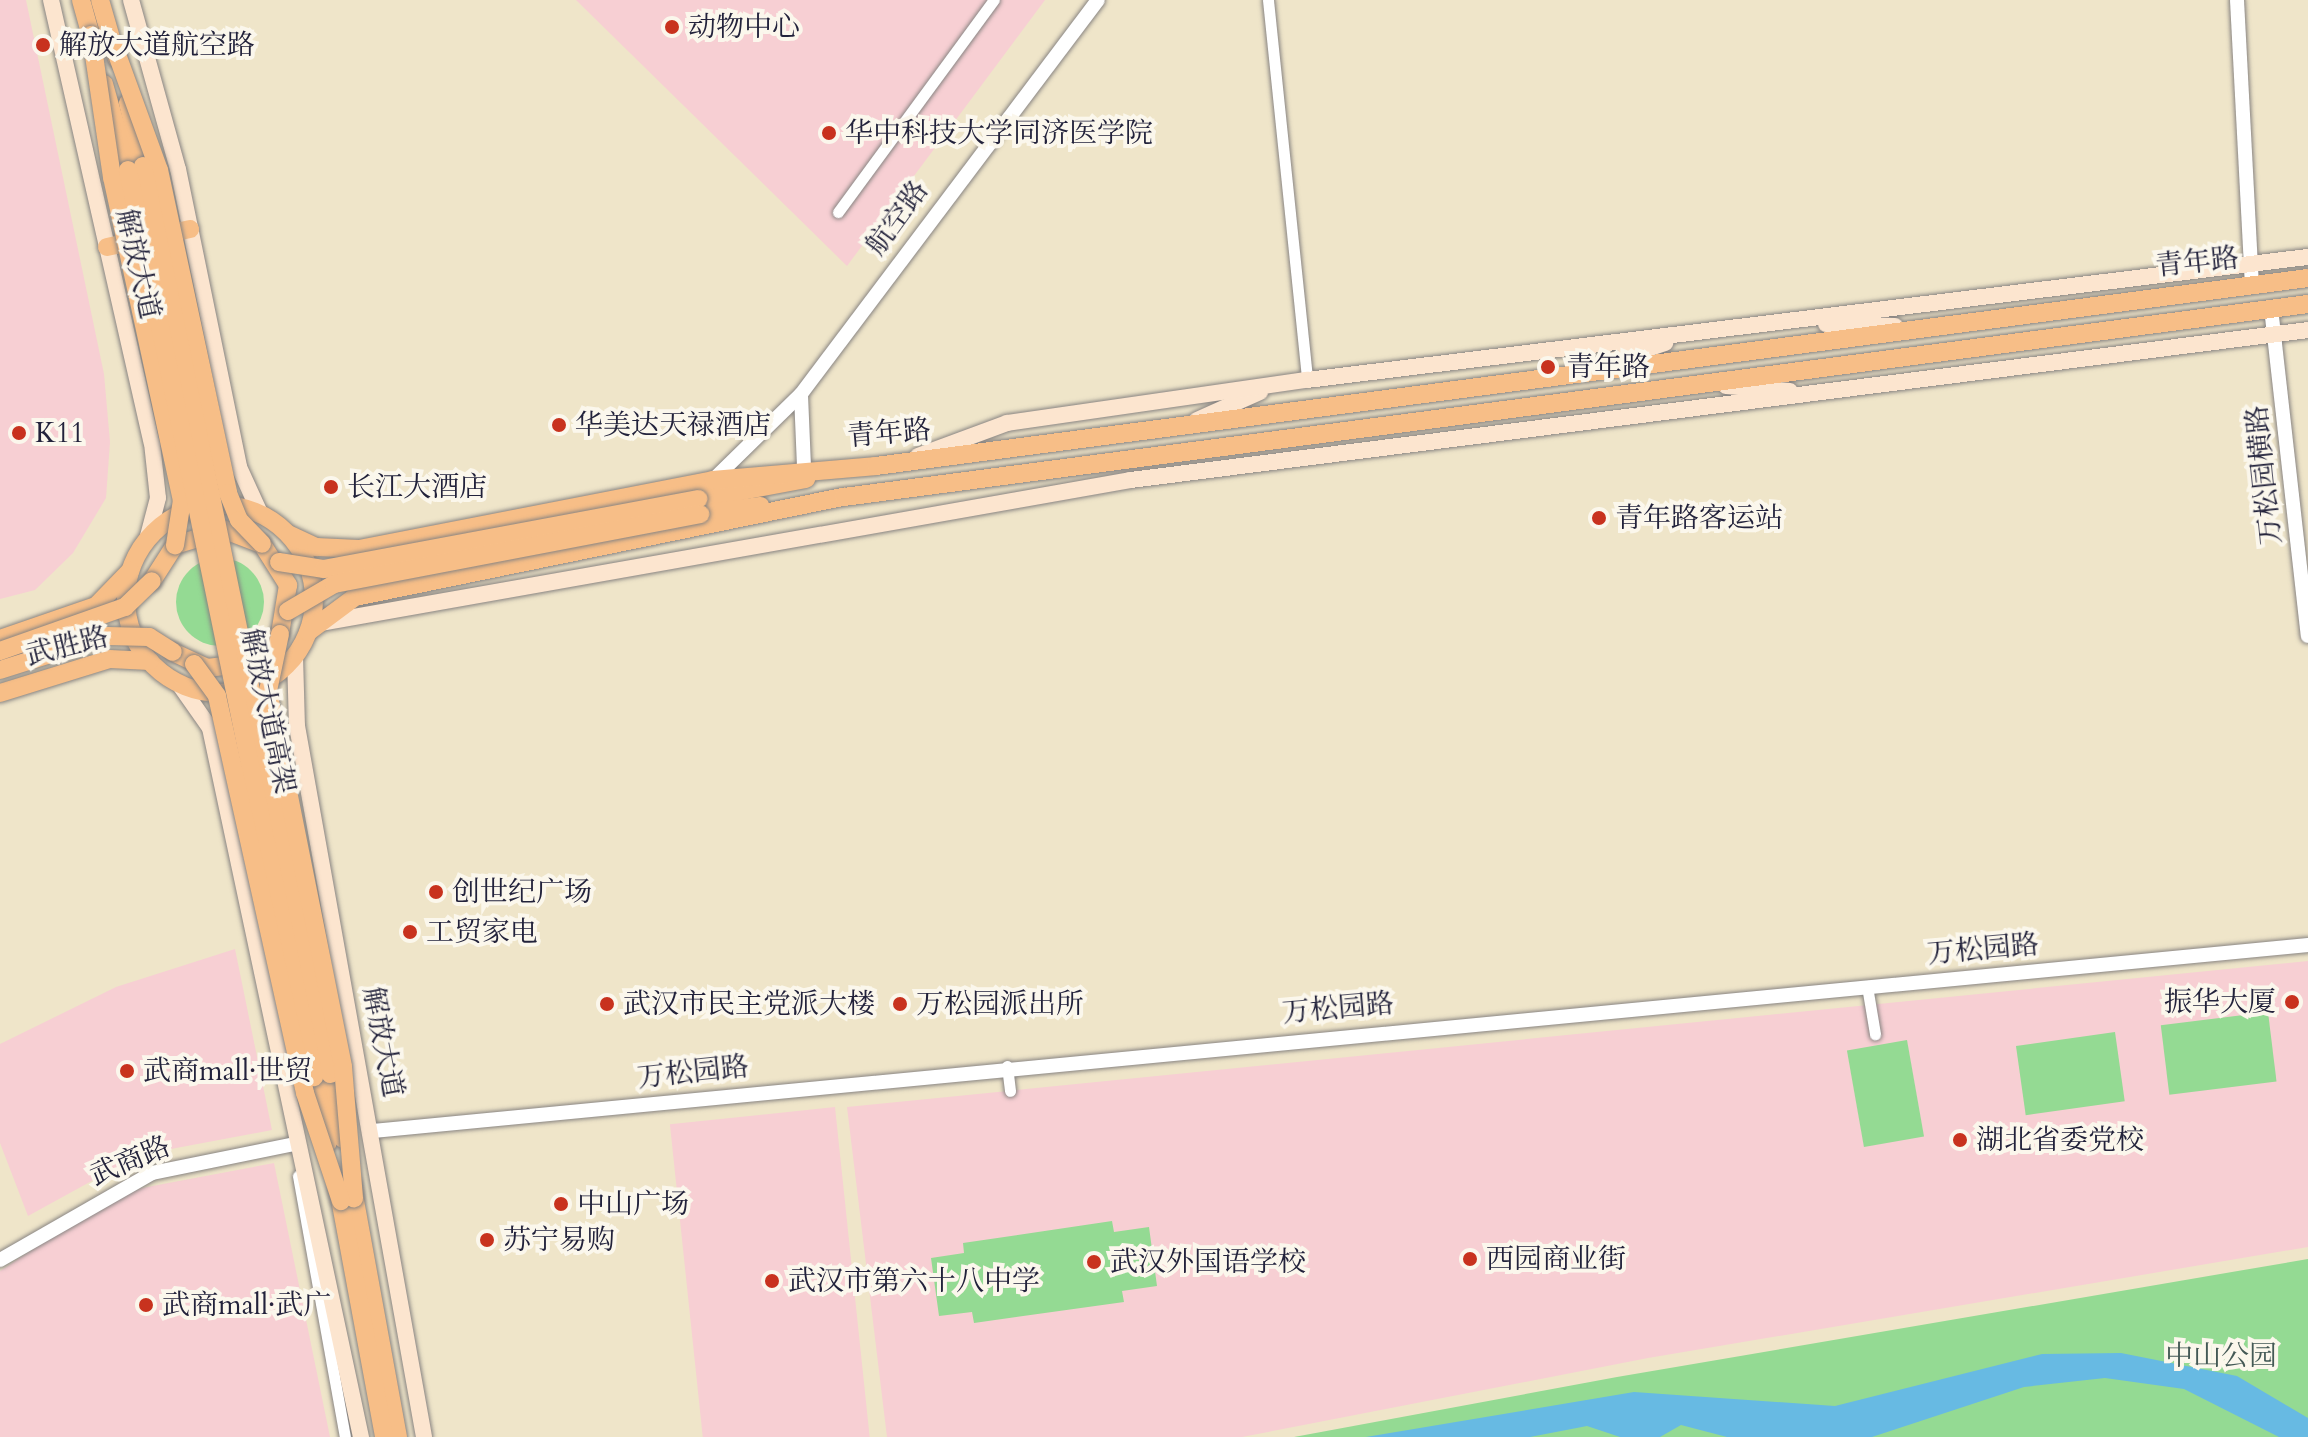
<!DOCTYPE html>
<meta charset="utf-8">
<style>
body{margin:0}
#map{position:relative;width:2308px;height:1437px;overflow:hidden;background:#efe5c9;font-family:Cardo,"Noto Serif SC",serif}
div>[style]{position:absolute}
.built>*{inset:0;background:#f7cfd3;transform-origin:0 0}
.green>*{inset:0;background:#94da93;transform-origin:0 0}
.round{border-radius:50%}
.water>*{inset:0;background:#67bae3}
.roads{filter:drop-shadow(0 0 2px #888482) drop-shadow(0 0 2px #888482)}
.minor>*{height:11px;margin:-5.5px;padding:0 5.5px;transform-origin:5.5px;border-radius:5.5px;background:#fff}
.tertiary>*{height:14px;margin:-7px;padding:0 7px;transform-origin:7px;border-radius:7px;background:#fff}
.secondary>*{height:16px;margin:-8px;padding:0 8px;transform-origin:8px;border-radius:8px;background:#fce5cf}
.primary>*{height:18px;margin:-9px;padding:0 9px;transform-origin:9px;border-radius:9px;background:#f7be87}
.primary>.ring{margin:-9px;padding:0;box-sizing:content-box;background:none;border:18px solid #f7be87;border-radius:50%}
.bridges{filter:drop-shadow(0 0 2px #888482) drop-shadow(0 0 2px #888482)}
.primary-bridge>*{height:18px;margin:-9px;padding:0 9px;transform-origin:9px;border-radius:9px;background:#f7be87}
.dots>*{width:22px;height:22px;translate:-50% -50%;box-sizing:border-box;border:4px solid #fbf7ec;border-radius:50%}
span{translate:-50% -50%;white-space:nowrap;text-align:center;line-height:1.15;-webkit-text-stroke:8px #fbf7ec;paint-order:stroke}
.poi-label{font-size:28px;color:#22223b}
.left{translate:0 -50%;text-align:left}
.right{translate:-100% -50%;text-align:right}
.street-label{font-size:28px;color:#22223b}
.park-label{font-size:28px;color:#445955}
</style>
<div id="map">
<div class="built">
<div style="clip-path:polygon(0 0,26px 0,104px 374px,110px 442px,106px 498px,73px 553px,35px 590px,0 599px)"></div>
<div style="clip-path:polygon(576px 0,1045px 0,847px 266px)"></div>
<div style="clip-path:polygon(235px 949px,272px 1130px,139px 1155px,28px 1216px,0 1143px,0 1044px,116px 987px)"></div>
<div style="clip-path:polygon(2308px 961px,2308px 1247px,1648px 1358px,1242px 1437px,887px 1437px,847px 1107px)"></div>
<div style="left:835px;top:1107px;width:332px;height:166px;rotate:84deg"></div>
<div style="clip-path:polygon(274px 1163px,330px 1437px,0 1437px,0 1271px,94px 1209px,142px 1188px)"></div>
</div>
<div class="green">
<div class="round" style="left:176px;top:558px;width:88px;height:88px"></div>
<div style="left:2268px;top:1012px;width:70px;height:108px;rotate:83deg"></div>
<div style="left:2115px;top:1032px;width:70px;height:100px;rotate:82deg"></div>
<div style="left:1907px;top:1040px;width:98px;height:61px;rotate:80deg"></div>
<div style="clip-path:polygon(1112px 1221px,1114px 1232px,1149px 1227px,1157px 1286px,1122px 1291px,1124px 1302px,974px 1323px,972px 1312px,939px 1316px,931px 1258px,964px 1253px,963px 1243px)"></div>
<div style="clip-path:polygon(2308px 1259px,2308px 1437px,1294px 1437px,1617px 1377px)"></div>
</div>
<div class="water">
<div style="clip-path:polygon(2121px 1353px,2237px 1376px,2308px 1418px,2308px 1437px,2279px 1437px,2184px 1389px,2105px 1378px,2024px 1387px,1872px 1437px,1727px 1437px,1681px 1425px,1660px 1437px,1620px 1437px,1587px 1426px,1530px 1437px,1366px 1437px,1634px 1392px,1835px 1406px,2042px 1354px)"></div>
</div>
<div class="roads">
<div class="minor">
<div style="left:1268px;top:0;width:382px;rotate:84.1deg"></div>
<div style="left:838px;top:212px;width:263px;rotate:-53.7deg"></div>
<div style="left:1867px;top:986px;width:49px;rotate:80.5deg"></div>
<div style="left:1007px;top:1066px;width:25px;rotate:83deg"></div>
<div style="left:298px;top:1176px;width:265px;rotate:79.8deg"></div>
</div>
<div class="tertiary">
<div style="left:2237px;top:0;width:284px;rotate:87deg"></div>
<div style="left:2271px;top:308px;width:330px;rotate:83.6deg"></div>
<div style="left:801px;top:395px;width:72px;rotate:87.6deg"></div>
<div style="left:713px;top:480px;width:123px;rotate:-44.3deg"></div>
<div style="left:801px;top:394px;width:493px;rotate:-53deg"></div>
<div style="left:373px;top:1131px;width:1944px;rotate:-5.49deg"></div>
<div style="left:0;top:1260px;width:175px;rotate:-29.8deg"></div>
<div style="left:152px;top:1173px;width:146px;rotate:-11.5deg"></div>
</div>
<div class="secondary">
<div style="left:51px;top:0;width:454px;rotate:77.2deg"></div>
<div style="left:152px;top:443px;width:55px;rotate:83.8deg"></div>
<div style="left:158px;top:498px;width:43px;rotate:104.7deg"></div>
<div style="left:131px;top:0;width:175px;rotate:74.5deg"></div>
<div style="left:178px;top:169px;width:304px;rotate:78.4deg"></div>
<div style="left:239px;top:467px;width:51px;rotate:65.5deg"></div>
<div style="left:1826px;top:324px;width:69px;rotate:1.7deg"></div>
<div style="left:1596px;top:366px;width:73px;rotate:-18.4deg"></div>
<div style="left:1726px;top:386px;width:64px;rotate:4.5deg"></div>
<div style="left:1197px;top:420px;width:69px;rotate:-24deg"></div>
<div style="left:918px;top:456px;width:95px;rotate:-20.3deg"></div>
<div style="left:1007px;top:423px;width:303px;rotate:-8.2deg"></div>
<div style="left:1307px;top:380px;width:1009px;rotate:-7.01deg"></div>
<div style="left:320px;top:623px;width:824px;rotate:-10deg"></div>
<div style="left:1131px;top:480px;width:1187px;rotate:-7.26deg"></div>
<div style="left:295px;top:656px;width:70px;rotate:88.4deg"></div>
<div style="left:297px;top:726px;width:722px;rotate:79.87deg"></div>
<div style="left:179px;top:684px;width:54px;rotate:54.8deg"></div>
<div style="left:210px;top:728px;width:725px;rotate:77.98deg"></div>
</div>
<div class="primary">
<div style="left:81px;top:0;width:49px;rotate:74.5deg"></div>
<div style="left:100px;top:0;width:61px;rotate:73.9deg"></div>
<div style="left:104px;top:84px;width:89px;rotate:74.4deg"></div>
<div style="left:128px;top:103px;width:65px;rotate:76.6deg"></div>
<div style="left:107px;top:247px;width:85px;rotate:-12.2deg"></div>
<div style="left:699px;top:499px;width:109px;rotate:-10.6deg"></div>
<div class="ring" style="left:126px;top:505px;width:170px;height:170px"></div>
<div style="left:700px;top:514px;width:61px;rotate:-7.6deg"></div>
<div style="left:290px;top:535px;width:29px;rotate:25deg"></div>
<div style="left:316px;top:547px;width:43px;rotate:2.7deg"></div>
<div style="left:359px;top:549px;width:361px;rotate:-11deg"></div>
<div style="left:713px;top:480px;width:164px;rotate:-4.9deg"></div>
<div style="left:876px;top:466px;width:1444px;rotate:-7.48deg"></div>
<div style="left:152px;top:581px;width:43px;rotate:-57.4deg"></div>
<div style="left:175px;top:545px;width:52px;rotate:-16.7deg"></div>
<div style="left:225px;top:530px;width:40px;rotate:21deg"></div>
<div style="left:262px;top:544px;width:49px;rotate:57.6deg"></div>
<div style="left:288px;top:585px;width:50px;rotate:99.3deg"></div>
<div style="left:280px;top:634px;width:42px;rotate:136.9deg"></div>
<div style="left:249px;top:663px;width:42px;rotate:173.2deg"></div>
<div style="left:207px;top:668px;width:38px;rotate:-155deg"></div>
<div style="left:308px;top:632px;width:59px;rotate:-36.7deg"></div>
<div style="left:355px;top:597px;width:499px;rotate:-11.6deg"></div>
<div style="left:844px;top:497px;width:1477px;rotate:-7.51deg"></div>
<div style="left:0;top:639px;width:102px;rotate:-19deg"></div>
<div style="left:96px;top:606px;width:49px;rotate:-45.8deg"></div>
<div style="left:0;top:693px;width:115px;rotate:-17.2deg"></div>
<div style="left:110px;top:659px;width:40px;rotate:2.9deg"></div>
<div style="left:330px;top:1074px;width:66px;rotate:78.7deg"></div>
<div style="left:314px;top:1077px;width:67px;rotate:78deg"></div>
<div style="left:352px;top:1184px;width:257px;rotate:79.7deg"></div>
<div style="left:338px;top:1188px;width:253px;rotate:79.5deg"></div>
</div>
</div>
<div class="bridges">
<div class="primary-bridge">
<div style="left:91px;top:35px;width:144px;rotate:81.6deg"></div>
<div style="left:112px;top:177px;width:330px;rotate:77.8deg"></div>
<div style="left:182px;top:500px;width:46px;rotate:98.8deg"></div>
<div style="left:114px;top:46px;width:132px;rotate:70.1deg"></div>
<div style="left:159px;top:170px;width:330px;rotate:77.9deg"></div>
<div style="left:228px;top:493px;width:29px;rotate:68deg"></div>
<div style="left:239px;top:520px;width:33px;rotate:46deg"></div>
<div style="left:143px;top:166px;width:927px;rotate:78.36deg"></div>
<div style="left:128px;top:170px;width:926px;rotate:78.41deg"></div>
<div style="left:279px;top:562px;width:46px;rotate:8.8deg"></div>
<div style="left:324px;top:569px;width:381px;rotate:-10.6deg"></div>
<div style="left:288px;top:611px;width:53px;rotate:-30.4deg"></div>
<div style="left:334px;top:584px;width:373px;rotate:-10.8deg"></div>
<div style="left:280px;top:634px;width:58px;rotate:101.9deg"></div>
<div style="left:268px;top:691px;width:383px;rotate:78.7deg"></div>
<div style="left:343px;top:1067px;width:132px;rotate:85.2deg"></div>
<div style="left:0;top:651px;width:133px;rotate:-19.4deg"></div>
<div style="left:125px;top:607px;width:37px;rotate:-44deg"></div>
<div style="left:194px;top:664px;width:39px;rotate:54deg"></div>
<div style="left:217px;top:696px;width:407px;rotate:77.5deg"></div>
<div style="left:305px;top:1093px;width:114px;rotate:71.6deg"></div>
<div style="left:0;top:670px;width:112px;rotate:-17.6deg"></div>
<div style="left:107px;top:636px;width:42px;rotate:1.4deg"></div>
<div style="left:149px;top:637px;width:28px;rotate:32deg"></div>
</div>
</div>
<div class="dots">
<div style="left:672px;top:27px;background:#c8321e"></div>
<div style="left:43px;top:45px;background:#c8321e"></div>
<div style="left:829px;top:133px;background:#c8321e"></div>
<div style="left:1548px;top:367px;background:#c8321e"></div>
<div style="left:559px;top:425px;background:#c8321e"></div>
<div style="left:19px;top:433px;background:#c8321e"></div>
<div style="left:331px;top:487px;background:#c8321e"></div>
<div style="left:1599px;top:518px;background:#c8321e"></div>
<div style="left:436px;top:892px;background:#c8321e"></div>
<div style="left:410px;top:932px;background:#c8321e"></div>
<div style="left:2292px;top:1002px;background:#c8321e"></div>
<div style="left:607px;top:1004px;background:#c8321e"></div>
<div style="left:900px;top:1004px;background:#c8321e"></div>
<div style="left:127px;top:1071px;background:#c8321e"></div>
<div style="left:1960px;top:1140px;background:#c8321e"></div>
<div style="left:561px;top:1204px;background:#c8321e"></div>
<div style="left:487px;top:1240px;background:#c8321e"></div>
<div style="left:1470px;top:1259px;background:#c8321e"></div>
<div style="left:1094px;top:1262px;background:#c8321e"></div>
<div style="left:772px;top:1281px;background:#c8321e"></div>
<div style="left:146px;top:1305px;background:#c8321e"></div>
</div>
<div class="poi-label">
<span class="left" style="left:688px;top:27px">动物中心</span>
<span class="left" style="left:59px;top:45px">解放大道航空路</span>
<span class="left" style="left:845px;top:133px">华中科技大学同济医学院</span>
<span class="left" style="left:1566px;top:367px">青年路</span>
<span class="left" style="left:575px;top:425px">华美达天禄酒店</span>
<span class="left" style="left:35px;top:433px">K11</span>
<span class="left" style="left:347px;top:487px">长江大酒店</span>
<span class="left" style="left:1615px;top:518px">青年路客运站</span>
<span class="left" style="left:452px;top:892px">创世纪广场</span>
<span class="left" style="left:426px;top:932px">工贸家电</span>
<span class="right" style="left:2276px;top:1002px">振华大厦</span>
<span class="left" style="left:623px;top:1004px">武汉市民主党派大楼</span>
<span class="left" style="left:916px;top:1004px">万松园派出所</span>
<span class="left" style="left:143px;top:1071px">武商mall·世贸</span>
<span class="left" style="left:1976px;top:1140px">湖北省委党校</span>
<span class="left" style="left:577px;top:1204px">中山广场</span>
<span class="left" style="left:503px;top:1240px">苏宁易购</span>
<span class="left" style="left:1486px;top:1259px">西园商业街</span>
<span class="left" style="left:1110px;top:1262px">武汉外国语学校</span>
<span class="left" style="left:788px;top:1281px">武汉市第六十八中学</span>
<span class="left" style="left:162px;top:1305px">武商mall·武广</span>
</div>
<div class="street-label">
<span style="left:897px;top:218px;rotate:-54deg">航空路</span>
<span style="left:2197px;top:262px;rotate:-6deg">青年路</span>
<span style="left:138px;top:264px;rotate:77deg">解放大道</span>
<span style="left:889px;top:433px;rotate:-5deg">青年路</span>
<span style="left:2264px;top:475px;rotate:-96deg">万松园横路</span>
<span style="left:67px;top:646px;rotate:-14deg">武胜路</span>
<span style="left:268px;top:711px;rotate:78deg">解放大道高架</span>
<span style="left:1983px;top:949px;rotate:-5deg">万松园路</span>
<span style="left:1338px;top:1008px;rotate:-5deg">万松园路</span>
<span style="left:383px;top:1042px;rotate:79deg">解放大道</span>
<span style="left:693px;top:1072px;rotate:-6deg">万松园路</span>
<span style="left:130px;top:1161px;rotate:-23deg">武商路</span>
</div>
<div class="park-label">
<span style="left:2221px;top:1356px">中山公园</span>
</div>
</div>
